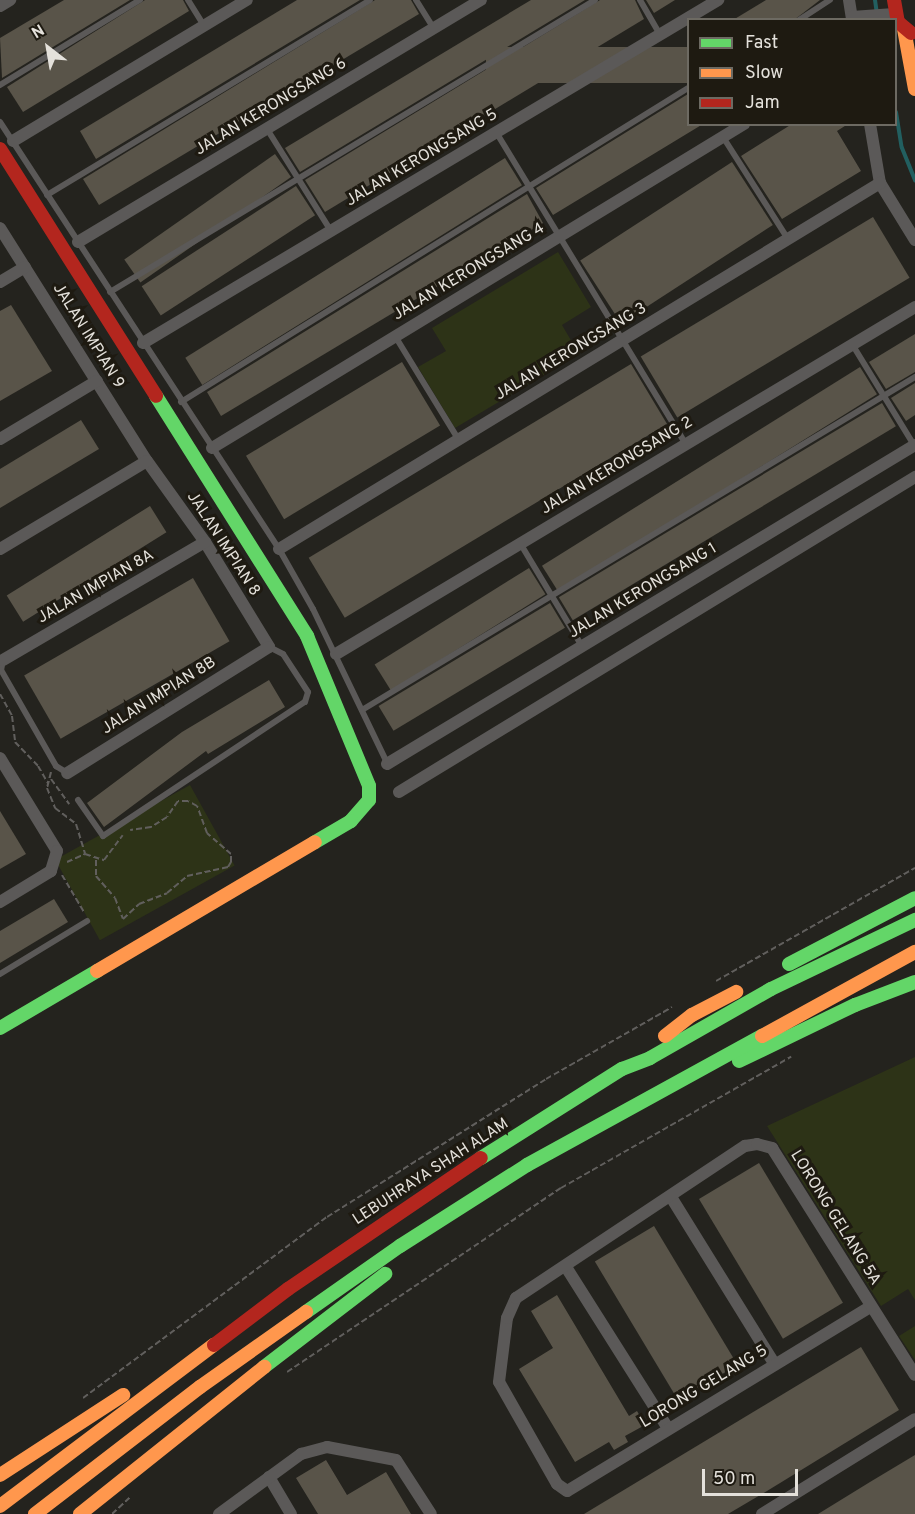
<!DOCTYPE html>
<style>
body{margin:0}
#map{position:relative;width:915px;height:1514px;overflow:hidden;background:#24231e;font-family:Overpass,sans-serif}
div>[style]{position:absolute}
.green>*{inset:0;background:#2d3317;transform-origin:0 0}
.stream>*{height:4px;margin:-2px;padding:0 2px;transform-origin:2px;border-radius:2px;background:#225f60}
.building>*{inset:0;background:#595449;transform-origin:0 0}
.path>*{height:2px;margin-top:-1px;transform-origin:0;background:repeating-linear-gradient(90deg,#615f5d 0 6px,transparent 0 9px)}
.lane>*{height:6px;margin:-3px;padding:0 3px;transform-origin:3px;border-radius:3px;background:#5b5958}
.street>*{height:12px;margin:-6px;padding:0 6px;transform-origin:6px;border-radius:6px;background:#5b5958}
.fast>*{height:14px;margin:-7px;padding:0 7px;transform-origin:7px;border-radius:7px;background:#63d668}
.slow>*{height:14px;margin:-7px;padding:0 7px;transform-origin:7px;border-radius:7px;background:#ff974d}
.jam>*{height:14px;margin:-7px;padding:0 7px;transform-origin:7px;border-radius:7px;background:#b3261e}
span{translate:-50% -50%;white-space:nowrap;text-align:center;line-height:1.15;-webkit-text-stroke:6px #1e1a11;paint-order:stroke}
.street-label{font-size:16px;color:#e4e1db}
.legend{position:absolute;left:687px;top:18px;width:210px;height:108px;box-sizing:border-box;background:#1e1a11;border:2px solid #6d6a62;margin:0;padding:8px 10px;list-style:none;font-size:18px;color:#e4e1db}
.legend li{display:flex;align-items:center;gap:12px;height:30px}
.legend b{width:30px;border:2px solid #6d6a62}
.north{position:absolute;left:18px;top:18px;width:60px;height:60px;-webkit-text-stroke:4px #1e1a11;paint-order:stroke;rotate:329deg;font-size:16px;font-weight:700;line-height:24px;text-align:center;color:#e4e1db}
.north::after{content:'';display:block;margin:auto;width:21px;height:27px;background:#e4e1db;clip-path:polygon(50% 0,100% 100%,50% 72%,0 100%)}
.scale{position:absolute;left:702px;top:1469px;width:96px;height:27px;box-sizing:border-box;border:3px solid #e4e1db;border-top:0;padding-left:8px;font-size:18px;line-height:21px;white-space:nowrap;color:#e4e1db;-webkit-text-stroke:4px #1e1a11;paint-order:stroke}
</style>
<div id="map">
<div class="green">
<div style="clip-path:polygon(558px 252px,591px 307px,562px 325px,579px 354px,455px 428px,418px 367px,446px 351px,432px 328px)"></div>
<div style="left:190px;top:785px;width:92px;height:154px;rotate:61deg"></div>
<div style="clip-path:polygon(915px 1057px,915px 1300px,908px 1289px,881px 1306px,767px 1126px)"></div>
<div style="clip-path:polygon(915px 1326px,915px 1360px,899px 1336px)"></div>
</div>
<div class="stream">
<div style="left:875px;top:0;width:14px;rotate:82deg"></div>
<div style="left:896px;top:112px;width:36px;rotate:81deg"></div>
<div style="left:902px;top:148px;width:35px;rotate:68deg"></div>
</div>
<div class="building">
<div style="clip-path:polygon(64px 0,130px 0,2px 78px,0 38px)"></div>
<div style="clip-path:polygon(145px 0,183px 0,189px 11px,23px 112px,7px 87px)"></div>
<div style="clip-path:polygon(297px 0,360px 0,96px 159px,80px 131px)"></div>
<div style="clip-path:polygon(375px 0,411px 0,419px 14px,99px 205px,83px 179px)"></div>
<div style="clip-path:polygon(531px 0,585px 0,300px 172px,285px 148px)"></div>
<div style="clip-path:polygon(600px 0,635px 0,644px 19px,325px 212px,305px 180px)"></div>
<div style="clip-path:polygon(646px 0,675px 0,654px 13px)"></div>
<div style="clip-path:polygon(766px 0,820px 0,794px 20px,733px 20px)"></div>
<div style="left:688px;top:47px;width:36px;height:202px;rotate:90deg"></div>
<div style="clip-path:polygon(688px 94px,688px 124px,703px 124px,553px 215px,536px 188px)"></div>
<div style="clip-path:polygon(792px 124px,848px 124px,837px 131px,861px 171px,782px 219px,741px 156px)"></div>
<div style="left:275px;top:154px;width:28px;height:184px;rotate:55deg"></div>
<div style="left:505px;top:158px;width:32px;height:377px;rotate:58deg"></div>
<div style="left:732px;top:162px;width:75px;height:181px;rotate:57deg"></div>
<div style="left:296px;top:186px;width:35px;height:184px;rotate:57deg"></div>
<div style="clip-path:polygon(527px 194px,543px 223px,221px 416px,207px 392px)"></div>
<div style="left:873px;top:217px;width:71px;height:271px;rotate:59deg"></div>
<div style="clip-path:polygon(11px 305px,52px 371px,0 401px,0 311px)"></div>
<div style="clip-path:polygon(915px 334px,915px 372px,886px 389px,869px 362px)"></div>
<div style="left:402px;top:362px;width:74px;height:182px;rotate:59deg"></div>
<div style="left:631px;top:364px;width:70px;height:376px;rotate:59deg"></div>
<div style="left:860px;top:367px;width:32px;height:375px;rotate:58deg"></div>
<div style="clip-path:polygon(915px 383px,915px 415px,906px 421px,891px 398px)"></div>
<div style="left:882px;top:403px;width:27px;height:377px;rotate:59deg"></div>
<div style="clip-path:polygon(81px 420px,99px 449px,0 508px,0 469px)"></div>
<div style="left:150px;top:506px;width:31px;height:169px;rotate:58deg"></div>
<div style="left:529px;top:568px;width:31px;height:182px;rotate:58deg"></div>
<div style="left:193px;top:578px;width:73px;height:195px;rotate:60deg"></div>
<div style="left:550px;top:603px;width:29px;height:200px;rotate:59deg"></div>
<div style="clip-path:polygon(269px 680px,285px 707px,208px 754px,206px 751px,104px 827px,87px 803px,182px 732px)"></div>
<div style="clip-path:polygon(0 811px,26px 854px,0 869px)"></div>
<div style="clip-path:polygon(54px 899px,68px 922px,0 963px,0 931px)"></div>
<div style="left:759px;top:1163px;width:163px;height:70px;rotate:59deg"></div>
<div style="left:654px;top:1226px;width:162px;height:69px;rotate:59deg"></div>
<div style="clip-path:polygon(557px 1295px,629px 1416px,637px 1411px,645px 1425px,625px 1436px,628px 1442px,614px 1450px,609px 1442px,575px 1462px,519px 1369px,553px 1348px,531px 1311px)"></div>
<div style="clip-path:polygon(861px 1347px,899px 1410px,767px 1491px,728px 1514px,584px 1514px)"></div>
<div style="clip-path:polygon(915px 1455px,915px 1514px,818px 1514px,870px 1482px)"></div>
<div style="clip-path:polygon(326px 1460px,347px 1495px,386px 1472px,411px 1514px,318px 1514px,296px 1478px)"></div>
</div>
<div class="path">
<div style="left:0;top:694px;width:25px;rotate:61deg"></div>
<div style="left:12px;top:716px;width:26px;rotate:83deg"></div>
<div style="left:15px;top:742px;width:33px;rotate:46deg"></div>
<div style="left:38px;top:766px;width:20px;rotate:60deg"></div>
<div style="left:51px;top:772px;width:16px;rotate:104deg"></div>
<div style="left:47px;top:788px;width:22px;rotate:68deg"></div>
<div style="left:55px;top:808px;width:26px;rotate:37deg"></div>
<div style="left:76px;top:824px;width:31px;rotate:73deg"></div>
<div style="left:51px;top:779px;width:31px;rotate:54deg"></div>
<div style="left:96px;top:860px;width:16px;rotate:90deg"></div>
<div style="left:96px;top:876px;width:29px;rotate:49deg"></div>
<div style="left:115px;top:898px;width:22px;rotate:69deg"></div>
<div style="left:123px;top:919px;width:22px;rotate:-43deg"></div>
<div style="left:139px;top:904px;width:30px;rotate:-21deg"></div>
<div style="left:167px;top:893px;width:26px;rotate:-40deg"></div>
<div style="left:187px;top:876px;width:42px;rotate:-12.4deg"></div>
<div style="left:228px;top:867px;width:6px;rotate:-59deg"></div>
<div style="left:231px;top:862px;width:8px;rotate:-90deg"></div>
<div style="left:231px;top:854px;width:32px;rotate:-139deg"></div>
<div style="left:207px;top:833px;width:29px;rotate:-110deg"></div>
<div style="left:197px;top:806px;width:10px;rotate:-151deg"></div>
<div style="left:188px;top:801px;width:10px;rotate:180deg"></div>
<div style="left:178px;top:801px;width:19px;rotate:125deg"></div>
<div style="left:167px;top:817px;width:19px;rotate:148deg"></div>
<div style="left:151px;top:827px;width:21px;rotate:172deg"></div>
<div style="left:67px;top:862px;width:20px;rotate:-24deg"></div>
<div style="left:85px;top:854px;width:20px;rotate:18deg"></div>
<div style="left:104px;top:860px;width:31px;rotate:-53deg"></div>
<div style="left:62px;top:875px;width:43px;rotate:59.3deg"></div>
<div style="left:716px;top:981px;width:229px;rotate:-29.6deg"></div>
<div style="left:287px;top:1372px;width:330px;rotate:-33.9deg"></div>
<div style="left:561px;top:1188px;width:265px;rotate:-29.7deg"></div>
<div style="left:83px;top:1398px;width:304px;rotate:-36.6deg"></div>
<div style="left:327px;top:1217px;width:259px;rotate:-32.2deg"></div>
<div style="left:546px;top:1079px;width:145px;rotate:-29.7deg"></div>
<div style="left:112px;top:1514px;width:25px;rotate:-43deg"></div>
</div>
<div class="lane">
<div style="left:188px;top:0;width:31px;rotate:58deg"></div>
<div style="left:416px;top:0;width:34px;rotate:58deg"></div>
<div style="left:640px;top:0;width:39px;rotate:60deg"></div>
<div style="left:799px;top:20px;width:37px;rotate:-33deg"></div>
<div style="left:0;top:85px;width:164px;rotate:-31.3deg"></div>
<div style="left:0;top:122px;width:510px;rotate:56.84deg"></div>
<div style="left:279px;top:549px;width:69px;rotate:60.5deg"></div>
<div style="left:313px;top:609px;width:171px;rotate:64.3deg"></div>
<div style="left:267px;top:129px;width:120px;rotate:57.9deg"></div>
<div style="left:496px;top:132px;width:365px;rotate:58.7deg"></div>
<div style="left:723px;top:137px;width:121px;rotate:57.5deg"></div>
<div style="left:47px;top:195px;width:377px;rotate:-31.1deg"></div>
<div style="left:110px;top:292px;width:566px;rotate:-31.05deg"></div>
<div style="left:395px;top:336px;width:121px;rotate:58.5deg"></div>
<div style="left:852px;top:344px;width:119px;rotate:58.5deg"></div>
<div style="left:181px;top:402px;width:596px;rotate:-31.77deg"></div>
<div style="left:520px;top:543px;width:120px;rotate:59deg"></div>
<div style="left:3px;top:660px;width:10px;rotate:101deg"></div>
<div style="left:1px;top:670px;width:111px;rotate:60.2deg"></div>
<div style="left:56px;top:766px;width:13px;rotate:32deg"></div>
<div style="left:362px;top:710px;width:646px;rotate:-31.06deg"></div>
<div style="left:78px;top:800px;width:44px;rotate:55.2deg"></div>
<div style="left:103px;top:836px;width:242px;rotate:-33.6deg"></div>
<div style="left:305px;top:702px;width:10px;rotate:-73deg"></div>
<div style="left:308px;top:692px;width:45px;rotate:-123.3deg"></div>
<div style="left:283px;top:654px;width:16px;rotate:-153deg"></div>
<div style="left:0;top:974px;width:102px;rotate:-31.3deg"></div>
</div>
<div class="street">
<div style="left:849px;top:0;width:20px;rotate:81deg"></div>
<div style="left:0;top:6px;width:12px;rotate:-31deg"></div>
<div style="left:852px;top:17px;width:42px;rotate:-4.1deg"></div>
<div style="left:870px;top:124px;width:60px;rotate:80.4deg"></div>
<div style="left:880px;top:183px;width:67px;rotate:58.4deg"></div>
<div style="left:13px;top:141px;width:273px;rotate:-31.1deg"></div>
<div style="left:0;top:228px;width:275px;rotate:57.8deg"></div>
<div style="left:147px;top:461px;width:100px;rotate:54.4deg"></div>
<div style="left:205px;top:542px;width:123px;rotate:58.6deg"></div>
<div style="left:269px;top:647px;width:238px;rotate:148deg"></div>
<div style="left:78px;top:242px;width:470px;rotate:-31deg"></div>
<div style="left:0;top:282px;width:29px;rotate:-31deg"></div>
<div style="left:143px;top:343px;width:670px;rotate:-30.82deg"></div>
<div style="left:0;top:439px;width:113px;rotate:-30.9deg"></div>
<div style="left:212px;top:448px;width:623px;rotate:-31.34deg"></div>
<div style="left:0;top:549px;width:171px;rotate:-30.9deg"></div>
<div style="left:279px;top:549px;width:704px;rotate:-31.34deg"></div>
<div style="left:336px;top:654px;width:675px;rotate:-30.93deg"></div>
<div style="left:3px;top:660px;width:234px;rotate:-30.3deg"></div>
<div style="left:0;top:758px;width:109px;rotate:58.5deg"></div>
<div style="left:57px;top:851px;width:21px;rotate:107deg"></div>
<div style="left:51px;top:871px;width:60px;rotate:148.7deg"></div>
<div style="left:387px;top:764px;width:617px;rotate:-31.14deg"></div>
<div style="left:399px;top:792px;width:605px;rotate:-31.4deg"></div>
<div style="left:671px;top:1197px;width:195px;rotate:58.2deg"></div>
<div style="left:566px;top:1267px;width:189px;rotate:57.7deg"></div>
<div style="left:870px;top:1307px;width:354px;rotate:148.7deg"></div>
<div style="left:567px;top:1491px;width:12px;rotate:-145deg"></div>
<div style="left:557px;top:1484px;width:117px;rotate:-119.6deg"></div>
<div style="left:499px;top:1382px;width:64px;rotate:-82.9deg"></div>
<div style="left:507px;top:1318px;width:22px;rotate:-66deg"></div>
<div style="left:516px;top:1298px;width:275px;rotate:-33.6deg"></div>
<div style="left:745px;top:1146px;width:12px;rotate:-9deg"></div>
<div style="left:757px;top:1144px;width:16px;rotate:15deg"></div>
<div style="left:772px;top:1148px;width:268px;rotate:57.8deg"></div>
<div style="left:269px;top:1477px;width:43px;rotate:59.3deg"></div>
<div style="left:219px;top:1514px;width:102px;rotate:-36.2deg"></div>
<div style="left:301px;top:1454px;width:27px;rotate:-15deg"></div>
<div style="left:327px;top:1447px;width:70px;rotate:10.7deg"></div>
<div style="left:396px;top:1460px;width:64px;rotate:57.1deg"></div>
<div style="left:762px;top:1514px;width:180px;rotate:-31.8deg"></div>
</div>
<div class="fast">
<div style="left:156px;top:396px;width:284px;rotate:57.8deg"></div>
<div style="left:307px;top:636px;width:162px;rotate:67.5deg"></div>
<div style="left:369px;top:786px;width:14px;rotate:90deg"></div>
<div style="left:369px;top:800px;width:28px;rotate:131deg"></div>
<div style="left:351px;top:821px;width:42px;rotate:149.7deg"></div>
<div style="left:789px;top:964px;width:142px;rotate:-27.6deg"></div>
<div style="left:0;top:1028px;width:113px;rotate:-30.4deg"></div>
<div style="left:739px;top:1061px;width:129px;rotate:-25.8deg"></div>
<div style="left:855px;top:1005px;width:64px;rotate:-21deg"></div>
<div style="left:481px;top:1158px;width:167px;rotate:-32.3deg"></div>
<div style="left:622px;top:1069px;width:30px;rotate:-21deg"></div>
<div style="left:650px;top:1058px;width:139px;rotate:-29.7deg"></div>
<div style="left:771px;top:989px;width:160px;rotate:-25.6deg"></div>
<div style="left:306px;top:1312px;width:115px;rotate:-35.1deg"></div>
<div style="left:400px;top:1246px;width:151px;rotate:-32.5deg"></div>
<div style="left:527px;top:1165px;width:268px;rotate:-28.8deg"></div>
<div style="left:264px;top:1367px;width:153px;rotate:-37.5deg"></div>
</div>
<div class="slow">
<div style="left:904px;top:29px;width:61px;rotate:79.6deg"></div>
<div style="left:97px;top:971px;width:253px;rotate:-30.6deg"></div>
<div style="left:665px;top:1036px;width:34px;rotate:-38deg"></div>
<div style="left:692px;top:1015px;width:50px;rotate:-27.6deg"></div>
<div style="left:762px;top:1036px;width:175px;rotate:-28.8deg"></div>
<div style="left:0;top:1475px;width:147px;rotate:-33deg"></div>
<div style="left:0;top:1506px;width:268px;rotate:-37deg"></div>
<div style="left:35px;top:1514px;width:208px;rotate:-37.6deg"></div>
<div style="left:200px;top:1387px;width:130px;rotate:-35.3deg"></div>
<div style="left:80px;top:1514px;width:236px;rotate:-38.6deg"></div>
</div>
<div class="jam">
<div style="left:894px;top:0;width:22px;rotate:80deg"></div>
<div style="left:898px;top:22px;width:17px;rotate:40deg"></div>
<div style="left:0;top:149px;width:292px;rotate:57.7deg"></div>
<div style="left:214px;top:1345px;width:93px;rotate:-37.1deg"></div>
<div style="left:288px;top:1289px;width:233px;rotate:-34.2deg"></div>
</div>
<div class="street-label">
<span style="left:271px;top:107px;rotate:-31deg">JALAN KERONGSANG 6</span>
<span style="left:422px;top:158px;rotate:-31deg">JALAN KERONGSANG 5</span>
<span style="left:469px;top:272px;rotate:-31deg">JALAN KERONGSANG 4</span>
<span style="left:88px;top:336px;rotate:58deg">JALAN IMPIAN 9</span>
<span style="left:571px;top:352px;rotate:-31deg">JALAN KERONGSANG 3</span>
<span style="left:617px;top:466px;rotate:-31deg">JALAN KERONGSANG 2</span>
<span style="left:223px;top:544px;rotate:57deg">JALAN IMPIAN 8</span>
<span style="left:96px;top:587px;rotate:-30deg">JALAN IMPIAN 8A</span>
<span style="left:643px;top:591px;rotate:-31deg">JALAN KERONGSANG 1</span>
<span style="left:159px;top:696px;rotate:-32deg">JALAN IMPIAN 8B</span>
<span style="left:431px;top:1172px;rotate:-33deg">LEBUHRAYA SHAH ALAM</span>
<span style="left:835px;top:1218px;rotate:58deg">LORONG GELANG 5A</span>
<span style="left:704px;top:1387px;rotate:-31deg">LORONG GELANG 5</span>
</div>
<ul class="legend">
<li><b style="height:8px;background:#63d668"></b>Fast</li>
<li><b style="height:8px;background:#ff974d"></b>Slow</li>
<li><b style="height:8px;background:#b3261e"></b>Jam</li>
</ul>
<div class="north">N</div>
<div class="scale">50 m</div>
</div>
